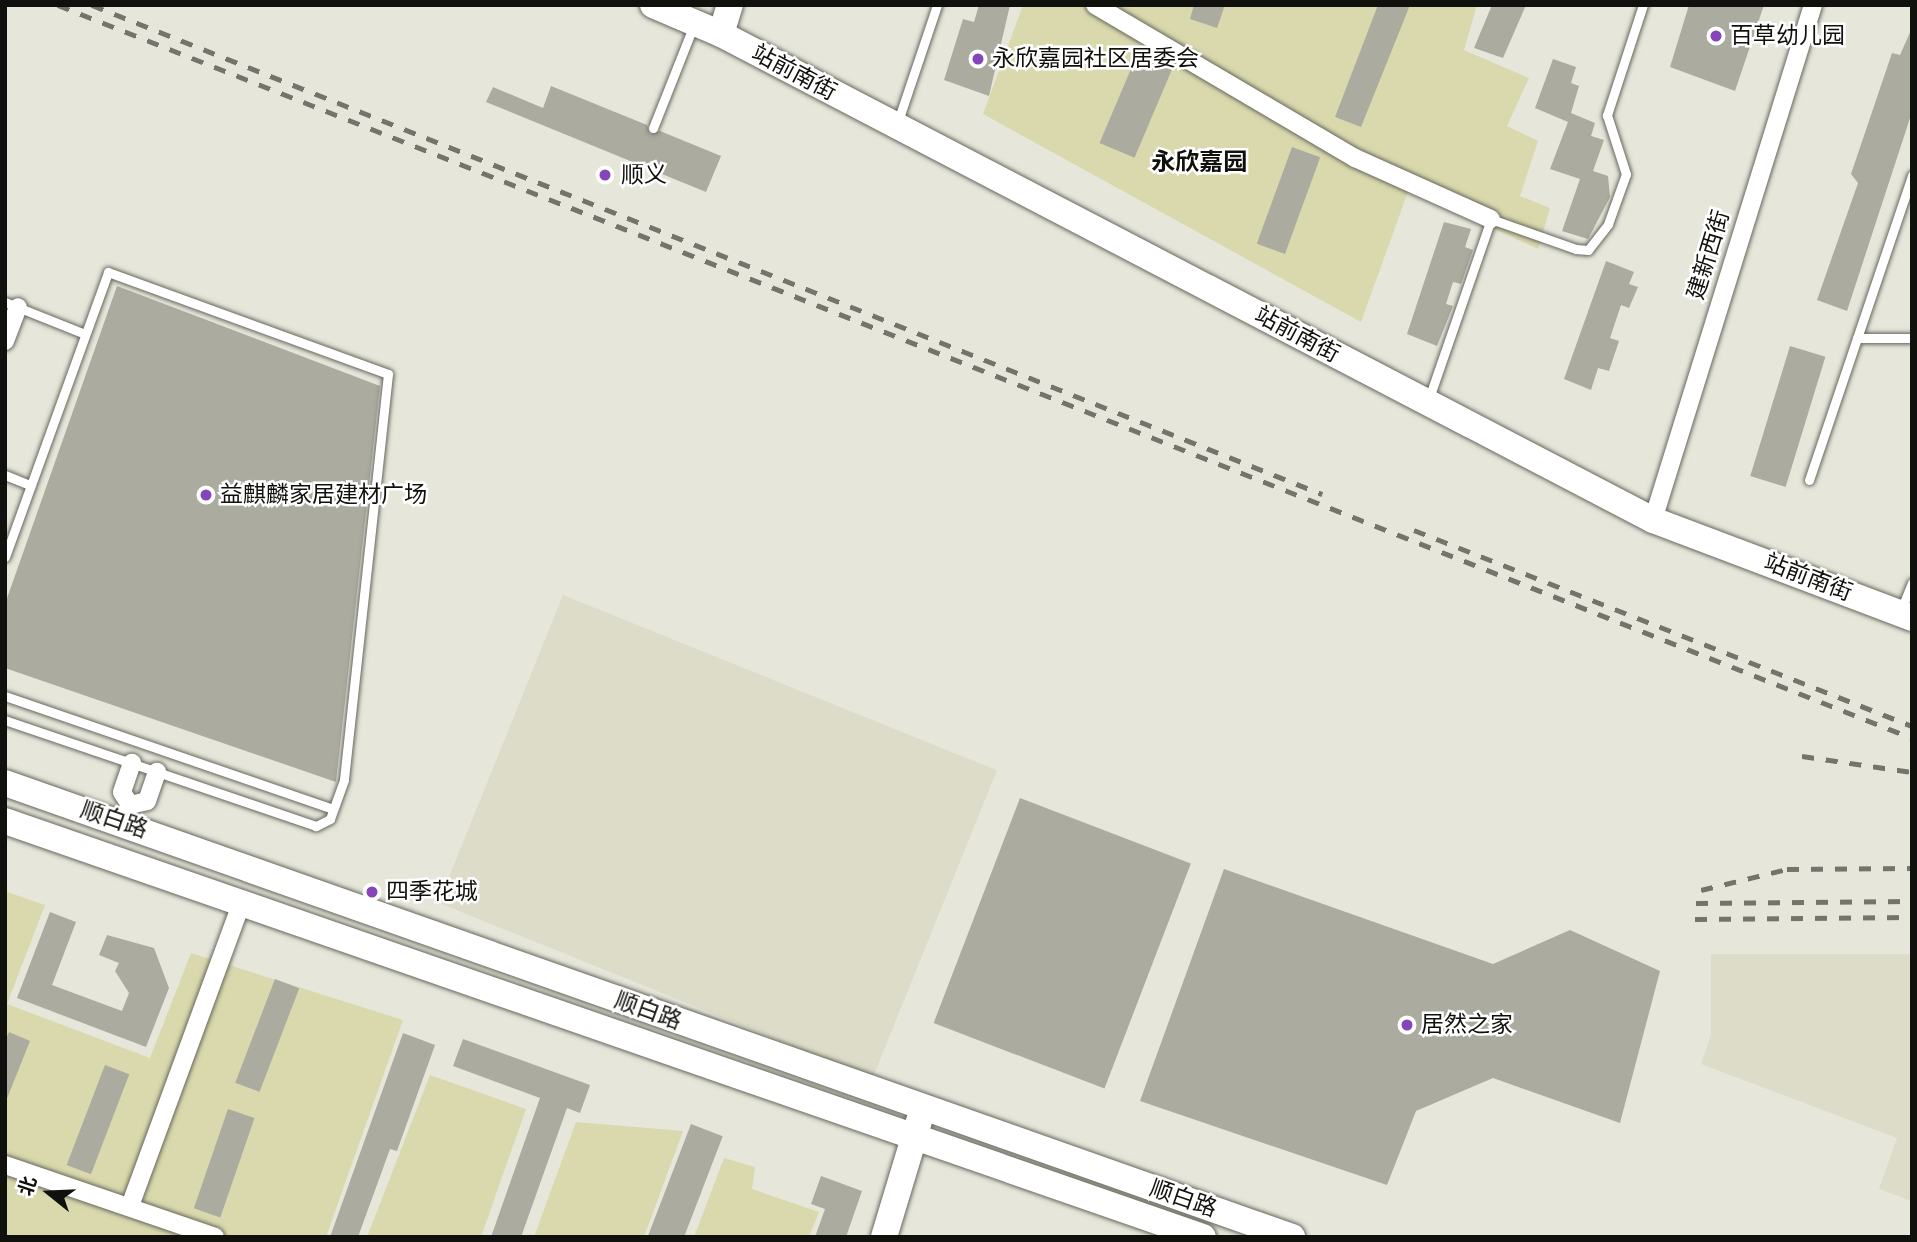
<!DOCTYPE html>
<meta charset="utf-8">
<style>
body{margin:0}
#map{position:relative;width:1917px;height:1242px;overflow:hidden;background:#e6e6db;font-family:"Sofia Sans Condensed","Noto Sans SC",sans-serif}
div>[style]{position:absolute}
.built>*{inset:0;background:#dcdcc9;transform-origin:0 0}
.green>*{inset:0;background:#dad9ad}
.building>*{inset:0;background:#ababa0;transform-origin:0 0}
.roads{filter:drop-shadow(0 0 2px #67675d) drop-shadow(0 0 2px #67675d)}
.lane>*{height:9px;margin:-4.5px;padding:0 4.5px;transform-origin:4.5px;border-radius:4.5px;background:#fff}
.street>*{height:18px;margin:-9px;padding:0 9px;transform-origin:9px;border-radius:9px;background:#fff}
.secondary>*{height:26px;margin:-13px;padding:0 13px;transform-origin:13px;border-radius:13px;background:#fff}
.rail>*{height:4.5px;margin-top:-2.25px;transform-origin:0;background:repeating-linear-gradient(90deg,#74746d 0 12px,transparent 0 24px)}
.dots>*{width:19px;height:19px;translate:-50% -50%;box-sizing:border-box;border:4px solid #fff;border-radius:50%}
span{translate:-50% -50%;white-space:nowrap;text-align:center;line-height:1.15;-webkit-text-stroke:5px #fff;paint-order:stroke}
.poi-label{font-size:23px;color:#10100c}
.left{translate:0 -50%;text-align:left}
.street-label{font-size:23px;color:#10100c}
.neighbourhood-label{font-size:24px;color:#10100c;font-weight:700}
.frame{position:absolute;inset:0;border:7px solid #10100c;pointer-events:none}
.north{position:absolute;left:14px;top:1158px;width:70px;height:70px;-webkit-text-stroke:5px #fff;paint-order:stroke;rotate:288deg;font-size:19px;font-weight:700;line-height:28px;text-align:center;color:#10100c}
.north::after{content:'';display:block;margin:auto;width:24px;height:32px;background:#10100c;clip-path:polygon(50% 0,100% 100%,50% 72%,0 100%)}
</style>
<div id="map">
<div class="built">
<div style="left:563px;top:595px;width:468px;height:332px;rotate:22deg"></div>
<div style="clip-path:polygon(1711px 954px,1912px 954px,1912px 1201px,1879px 1189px,1897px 1138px,1701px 1064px,1711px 1035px)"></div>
</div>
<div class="green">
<div style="clip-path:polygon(1023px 5px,1477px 5px,1464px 50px,1529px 78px,1507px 126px,1538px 141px,1520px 196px,1550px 208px,1538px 249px,1409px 189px,1361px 322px,983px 114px)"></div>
<div style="clip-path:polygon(7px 892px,45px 905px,7px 1004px,150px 1058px,191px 953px,403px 1020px,326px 1237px,5px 1237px)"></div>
<div style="clip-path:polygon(430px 1075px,526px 1109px,481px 1237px,367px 1237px)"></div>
<div style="clip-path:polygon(576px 1122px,683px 1131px,644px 1237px,534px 1237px)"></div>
<div style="clip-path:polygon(724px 1158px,755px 1167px,752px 1189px,819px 1212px,809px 1237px,694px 1237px)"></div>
</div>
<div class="building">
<div style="clip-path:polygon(979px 5px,1010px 5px,989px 96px,944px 80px,963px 19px,974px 22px)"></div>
<div style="clip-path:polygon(1194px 5px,1225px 5px,1217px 28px,1190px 19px)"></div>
<div style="clip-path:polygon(1378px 5px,1410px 5px,1361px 127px,1335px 117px)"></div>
<div style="clip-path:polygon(1492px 5px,1526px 5px,1503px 58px,1474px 48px)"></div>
<div style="clip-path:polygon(1689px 5px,1764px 5px,1735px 91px,1670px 67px)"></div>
<div style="clip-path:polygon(1912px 28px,1912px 112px,1847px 311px,1817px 300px,1858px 183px,1851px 174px,1892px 53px,1900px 55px)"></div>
<div style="left:1139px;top:50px;width:38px;height:101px;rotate:23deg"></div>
<div style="clip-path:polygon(1553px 59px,1576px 67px,1571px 83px,1579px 86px,1571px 113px,1595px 123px,1591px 136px,1604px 140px,1593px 171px,1608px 176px,1610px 197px,1588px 239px,1562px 231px,1580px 179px,1550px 169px,1568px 122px,1535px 108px)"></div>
<div style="clip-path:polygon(551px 86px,647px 125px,650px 134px,660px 131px,721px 156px,706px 192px,486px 102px,493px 87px,543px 108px)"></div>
<div style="left:1292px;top:147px;width:30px;height:103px;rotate:20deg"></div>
<div style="clip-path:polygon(1444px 222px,1471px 229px,1465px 247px,1473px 250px,1461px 284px,1453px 282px,1446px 304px,1453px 306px,1437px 346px,1407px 334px)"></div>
<div style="clip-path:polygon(1606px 261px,1634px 272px,1629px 284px,1638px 287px,1629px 308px,1621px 305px,1610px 338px,1619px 341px,1609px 371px,1598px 368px,1591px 390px,1564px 379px)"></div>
<div style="clip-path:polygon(117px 286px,380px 386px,336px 782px,5px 668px,5px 604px)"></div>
<div style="left:1790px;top:346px;width:37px;height:136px;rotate:17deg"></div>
<div style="left:1020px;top:798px;width:183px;height:241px;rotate:21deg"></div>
<div style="clip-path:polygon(1224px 869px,1493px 964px,1570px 930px,1660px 971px,1620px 1123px,1493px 1078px,1416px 1111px,1387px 1185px,1140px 1101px)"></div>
<div style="clip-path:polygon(50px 912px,76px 922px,52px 985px,122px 1011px,129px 993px,115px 971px,119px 963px,99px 955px,107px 935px,154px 948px,169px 988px,146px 1047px,17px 998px)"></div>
<div style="left:275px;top:979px;width:26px;height:111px;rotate:21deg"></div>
<div style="clip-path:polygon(9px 1032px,30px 1041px,6px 1101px,5px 1041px)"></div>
<div style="clip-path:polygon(403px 1033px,435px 1045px,397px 1151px,390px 1149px,358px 1237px,330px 1237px)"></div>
<div style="clip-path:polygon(463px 1039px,590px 1085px,580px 1113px,567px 1108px,521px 1237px,491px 1237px,540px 1098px,453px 1066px)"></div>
<div style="left:105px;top:1065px;width:26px;height:107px;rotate:21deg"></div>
<div style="left:228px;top:1109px;width:28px;height:105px;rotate:19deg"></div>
<div style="left:691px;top:1124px;width:34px;height:120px;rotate:21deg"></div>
<div style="clip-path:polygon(821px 1176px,862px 1191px,846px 1237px,815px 1237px,825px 1209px,811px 1204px)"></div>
</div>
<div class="roads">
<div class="lane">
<div style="left:897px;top:124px;width:126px;rotate:-71.4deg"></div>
<div style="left:653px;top:128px;width:109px;rotate:-68.4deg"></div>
<div style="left:5px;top:302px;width:86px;rotate:21.8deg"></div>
<div style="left:1857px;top:338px;width:55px"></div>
<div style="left:1428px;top:401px;width:193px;rotate:-70.9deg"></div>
<div style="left:1491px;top:219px;width:90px;rotate:19.4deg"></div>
<div style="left:1576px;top:249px;width:12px;rotate:5deg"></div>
<div style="left:1588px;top:250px;width:33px;rotate:-52deg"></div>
<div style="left:1608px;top:224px;width:53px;rotate:-70.2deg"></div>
<div style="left:1626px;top:174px;width:62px;rotate:-107.9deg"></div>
<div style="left:1607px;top:115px;width:116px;rotate:-71.9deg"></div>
<div style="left:5px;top:475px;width:27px;rotate:22deg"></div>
<div style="left:1809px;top:480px;width:322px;rotate:-71.3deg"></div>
<div style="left:5px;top:557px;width:303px;rotate:-70.1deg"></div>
<div style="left:108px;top:272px;width:298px;rotate:20deg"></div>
<div style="left:388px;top:374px;width:408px;rotate:96.2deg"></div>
<div style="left:344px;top:780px;width:41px;rotate:109.7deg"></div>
<div style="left:330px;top:819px;width:16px;rotate:153deg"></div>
<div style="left:316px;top:826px;width:329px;rotate:-161.2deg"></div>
<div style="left:1901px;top:610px;width:29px;rotate:-68deg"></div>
<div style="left:5px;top:696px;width:347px;rotate:19deg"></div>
</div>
<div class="street">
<div style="left:1095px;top:5px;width:302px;rotate:30.5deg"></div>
<div style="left:1355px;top:158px;width:149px;rotate:24.2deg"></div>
<div style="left:5px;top:341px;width:36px;rotate:-69deg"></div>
<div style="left:1653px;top:520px;width:539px;rotate:-72.74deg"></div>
<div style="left:130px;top:805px;width:17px;rotate:-13deg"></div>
<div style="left:147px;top:801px;width:31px;rotate:-71deg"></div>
<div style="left:123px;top:823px;width:19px;rotate:-69deg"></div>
<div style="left:130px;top:805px;width:15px;rotate:-122deg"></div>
<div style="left:122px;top:792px;width:31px;rotate:-71deg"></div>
<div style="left:5px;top:1165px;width:222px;rotate:18.9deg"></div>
<div style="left:130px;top:1206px;width:325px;rotate:-69.8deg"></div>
</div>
<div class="secondary">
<div style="left:653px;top:5px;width:74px;rotate:23.1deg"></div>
<div style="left:721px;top:34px;width:1051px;rotate:27.54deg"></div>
<div style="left:1653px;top:520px;width:277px;rotate:20.7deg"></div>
<div style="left:721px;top:34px;width:30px;rotate:-73deg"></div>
<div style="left:5px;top:783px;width:1365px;rotate:19.43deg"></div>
<div style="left:5px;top:821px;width:1268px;rotate:19.15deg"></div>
<div style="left:884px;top:1237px;width:121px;rotate:-73.2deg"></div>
</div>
</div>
<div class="rail">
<div style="left:58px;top:5px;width:1994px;rotate:21.57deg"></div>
<div style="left:92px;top:5px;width:1324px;rotate:21.68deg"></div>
<div style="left:1414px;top:530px;width:535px;rotate:21.48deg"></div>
<div style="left:1802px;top:756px;width:111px;rotate:8.3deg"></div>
<div style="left:1701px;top:890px;width:89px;rotate:-13.7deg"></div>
<div style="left:1787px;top:869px;width:125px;rotate:-0.5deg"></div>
<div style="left:1696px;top:903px;width:216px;rotate:-0.5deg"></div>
<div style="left:1695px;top:919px;width:217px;rotate:-0.5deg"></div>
</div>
<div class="dots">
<div style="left:1716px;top:36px;background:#8645ba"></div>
<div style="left:978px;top:59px;background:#8645ba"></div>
<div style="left:605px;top:175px;background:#8645ba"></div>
<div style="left:206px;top:495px;background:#8645ba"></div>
<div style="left:372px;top:892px;background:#8645ba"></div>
<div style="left:1407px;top:1025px;background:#8645ba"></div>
</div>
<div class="poi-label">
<span class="left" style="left:1730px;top:36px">百草幼儿园</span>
<span class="left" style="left:992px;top:59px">永欣嘉园社区居委会</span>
<span class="left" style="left:621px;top:175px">顺义</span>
<span class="left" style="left:220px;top:495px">益麒麟家居建材广场</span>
<span class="left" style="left:386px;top:892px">四季花城</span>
<span class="left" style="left:1421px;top:1025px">居然之家</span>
</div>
<div class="street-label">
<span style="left:794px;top:73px;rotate:28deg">站前南街</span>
<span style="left:1709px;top:255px;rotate:-73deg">建新西街</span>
<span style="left:1297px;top:335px;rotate:28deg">站前南街</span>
<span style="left:1808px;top:578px;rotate:21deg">站前南街</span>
<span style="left:114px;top:820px;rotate:19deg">顺白路</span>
<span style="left:648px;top:1011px;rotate:20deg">顺白路</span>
<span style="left:1183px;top:1199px;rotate:19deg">顺白路</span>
</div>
<div class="neighbourhood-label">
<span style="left:1199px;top:163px">永欣嘉园</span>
</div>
<div class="frame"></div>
<div class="north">北</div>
</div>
